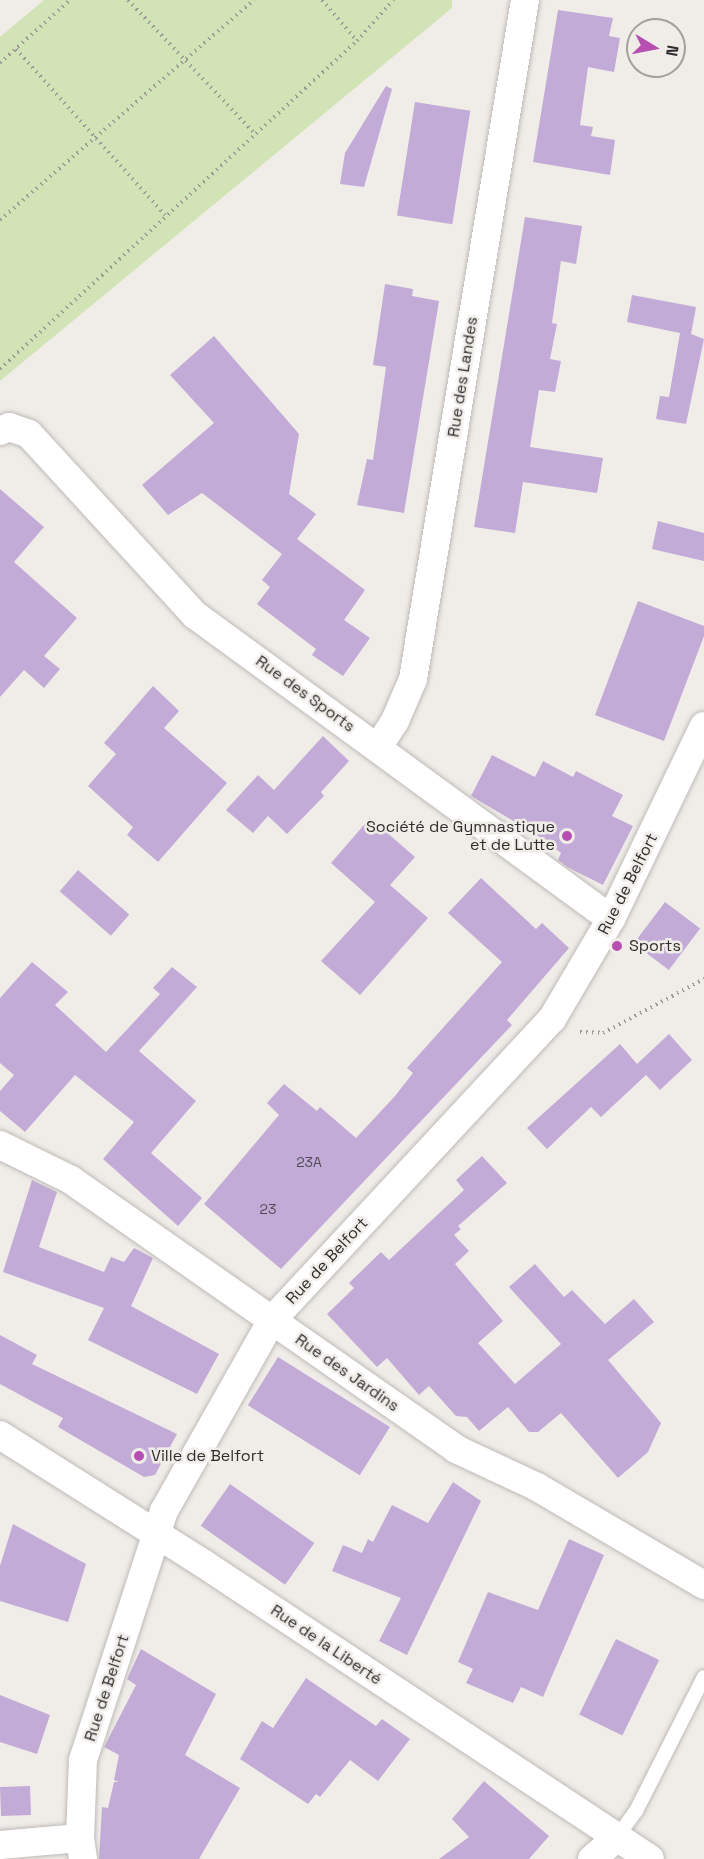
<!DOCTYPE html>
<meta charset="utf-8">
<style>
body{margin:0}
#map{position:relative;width:704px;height:1859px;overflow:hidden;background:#f0ede9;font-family:"Space Grotesk",sans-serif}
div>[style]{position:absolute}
.green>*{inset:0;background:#d2e4b5}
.building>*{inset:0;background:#c2abd7;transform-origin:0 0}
.path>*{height:4px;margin-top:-2px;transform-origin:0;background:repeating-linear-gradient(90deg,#9d9b98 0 1.5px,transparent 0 6px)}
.roads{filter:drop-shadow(0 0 2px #bebab7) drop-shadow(0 0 2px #bebab7)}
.lane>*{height:14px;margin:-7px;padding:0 7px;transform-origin:7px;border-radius:7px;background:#fff}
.street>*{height:28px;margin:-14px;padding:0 14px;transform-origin:14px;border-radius:14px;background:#fff}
.dots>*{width:16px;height:16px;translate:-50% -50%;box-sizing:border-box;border:3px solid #f0ede9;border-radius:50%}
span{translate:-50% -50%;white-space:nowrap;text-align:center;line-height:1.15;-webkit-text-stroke:5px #f0ede9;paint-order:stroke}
.number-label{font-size:14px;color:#534c56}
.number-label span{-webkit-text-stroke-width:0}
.street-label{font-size:16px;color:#2e2d2b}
.poi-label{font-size:16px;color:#2e2d2b}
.right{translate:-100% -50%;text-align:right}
.left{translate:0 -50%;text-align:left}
.north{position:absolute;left:626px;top:18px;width:60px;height:60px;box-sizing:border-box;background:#f0ede9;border:2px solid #a2a09d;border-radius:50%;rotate:100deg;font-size:16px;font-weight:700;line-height:24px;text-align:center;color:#2e2d2b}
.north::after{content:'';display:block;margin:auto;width:21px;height:27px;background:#b74fb2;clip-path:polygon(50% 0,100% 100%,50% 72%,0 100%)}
</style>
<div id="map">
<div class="green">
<div style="clip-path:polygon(44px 0,452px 0,452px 8px,0 381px,0 37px)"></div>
</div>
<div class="building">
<div style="clip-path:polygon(558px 10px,613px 18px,609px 36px,620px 38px,614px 72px,588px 67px,580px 125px,593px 127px,591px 136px,615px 140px,610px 175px,533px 162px)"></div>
<div style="clip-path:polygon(386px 86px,392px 89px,364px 187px,340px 184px,345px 153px)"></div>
<div style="left:415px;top:102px;width:56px;height:115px;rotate:9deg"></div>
<div style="clip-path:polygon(525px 217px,582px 226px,576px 264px,561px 261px,552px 323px,557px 324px,550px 359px,561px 361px,555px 392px,539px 390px,530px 447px,603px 458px,597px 493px,523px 482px,515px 533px,474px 527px)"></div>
<div style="clip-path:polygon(385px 284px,413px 289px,412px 296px,439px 301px,404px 513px,357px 505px,367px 459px,373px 460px,386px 367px,373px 365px)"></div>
<div style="clip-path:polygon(632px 295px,696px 307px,691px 334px,704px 339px,686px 424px,656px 419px,660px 396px,669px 397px,680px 333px,627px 322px)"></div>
<div style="clip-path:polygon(214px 336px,299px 434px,289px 494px,316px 514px,297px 539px,365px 590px,344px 620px,370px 638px,343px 676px,312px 655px,316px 649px,257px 604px,270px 587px,262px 580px,282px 554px,202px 493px,168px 515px,142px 485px,214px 423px,170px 375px)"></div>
<div style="clip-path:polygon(0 489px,44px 527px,14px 562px,77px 618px,44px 656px,60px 669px,44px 688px,24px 670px,0 697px)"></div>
<div style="clip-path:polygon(658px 521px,704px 533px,704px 561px,652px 549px)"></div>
<div style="clip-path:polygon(638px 601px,704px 626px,704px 636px,664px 741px,595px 715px)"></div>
<div style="clip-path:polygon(153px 686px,179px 711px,164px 728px,227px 783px,158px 862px,127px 835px,133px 827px,88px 786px,116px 754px,104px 743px)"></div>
<div style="clip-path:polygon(323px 736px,349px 761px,321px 792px,324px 796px,287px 834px,268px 816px,253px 833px,226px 810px,258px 775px,274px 790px)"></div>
<div style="clip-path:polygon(492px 755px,535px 777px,543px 761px,573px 777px,576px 771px,623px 795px,612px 816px,633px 826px,603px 885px,567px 867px,558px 860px,561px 853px,537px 835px,471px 796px)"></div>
<div style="clip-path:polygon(370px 818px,415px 857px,390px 885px,428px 918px,360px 995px,321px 961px,375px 902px,331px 863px)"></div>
<div style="left:78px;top:870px;width:68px;height:28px;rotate:41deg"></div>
<div style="clip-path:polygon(481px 878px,536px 929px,542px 923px,569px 948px,507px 1020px,512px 1025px,281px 1269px,204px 1204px,279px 1115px,267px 1103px,284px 1084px,317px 1111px,320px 1107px,356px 1138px,395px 1096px,413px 1073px,407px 1068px,502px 962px,448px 913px)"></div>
<div style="left:665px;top:902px;width:44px;height:52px;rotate:37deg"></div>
<div style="clip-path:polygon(32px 962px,68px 992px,55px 1005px,106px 1052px,160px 994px,153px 988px,172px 967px,197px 987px,139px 1051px,196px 1101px,151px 1153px,202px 1198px,178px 1226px,103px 1159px,134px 1122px,75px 1075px,25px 1132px,0 1111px,0 1091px,14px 1075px,0 1063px,0 998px)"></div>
<div style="clip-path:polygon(669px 1034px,692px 1060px,660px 1090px,646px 1075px,601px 1117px,591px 1107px,547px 1149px,527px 1128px,620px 1044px,637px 1064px)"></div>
<div style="clip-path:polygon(482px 1156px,507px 1183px,458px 1226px,461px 1229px,454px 1235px,469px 1251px,455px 1264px,503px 1321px,478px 1343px,515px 1384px,561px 1344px,509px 1287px,535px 1264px,564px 1297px,572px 1290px,605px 1324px,634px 1299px,654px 1322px,608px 1360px,661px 1423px,648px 1452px,618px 1478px,561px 1413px,538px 1432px,529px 1432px,508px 1407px,479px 1431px,467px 1417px,456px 1416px,429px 1386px,419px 1395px,387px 1358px,377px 1367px,327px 1314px,354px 1288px,349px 1283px,381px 1252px,389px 1260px,464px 1190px,456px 1180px)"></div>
<div style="clip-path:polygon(32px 1180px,57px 1192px,39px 1247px,104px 1272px,111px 1257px,124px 1262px,134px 1248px,153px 1258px,131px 1306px,219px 1354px,197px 1394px,88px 1340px,104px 1308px,3px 1272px)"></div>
<div style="clip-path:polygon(0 1335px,37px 1355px,32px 1364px,177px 1434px,155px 1475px,144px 1477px,58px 1427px,63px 1418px,0 1384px)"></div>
<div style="left:278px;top:1357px;width:132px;height:57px;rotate:32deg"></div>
<div style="clip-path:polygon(453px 1482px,481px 1501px,407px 1655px,379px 1641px,401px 1598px,332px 1571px,343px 1545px,362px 1553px,368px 1539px,373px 1542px,392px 1505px,428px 1523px)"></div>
<div style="left:230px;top:1484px;width:103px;height:51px;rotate:35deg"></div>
<div style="clip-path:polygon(13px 1524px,86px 1564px,68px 1622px,0 1601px,0 1566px)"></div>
<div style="clip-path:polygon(569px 1539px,604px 1555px,543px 1697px,521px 1687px,513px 1703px,466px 1683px,473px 1669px,458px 1662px,488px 1592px,538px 1610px)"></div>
<div style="left:616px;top:1639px;width:48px;height:84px;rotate:26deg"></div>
<div style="clip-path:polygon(141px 1649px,216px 1694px,185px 1755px,240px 1788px,199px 1859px,99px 1859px,102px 1807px,108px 1808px,114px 1782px,119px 1782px,114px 1780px,119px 1755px,104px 1747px,136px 1685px,127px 1679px)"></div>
<div style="clip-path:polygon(306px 1678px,376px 1726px,382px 1719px,410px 1739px,378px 1781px,350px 1760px,320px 1797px,316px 1794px,308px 1804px,240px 1759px,262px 1721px,273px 1728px)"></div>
<div style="clip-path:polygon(0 1695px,50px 1715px,37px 1754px,0 1742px)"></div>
<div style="clip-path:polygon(484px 1781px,549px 1836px,529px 1859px,439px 1859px,469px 1837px,452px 1819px)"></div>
<div style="left:30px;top:1786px;width:29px;height:30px;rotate:88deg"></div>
</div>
<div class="path">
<div style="left:128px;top:0;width:183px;rotate:46.5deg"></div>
<div style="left:322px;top:0;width:54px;rotate:49.5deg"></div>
<div style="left:16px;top:49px;width:223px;rotate:48.1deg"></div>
<div style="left:0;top:63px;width:94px;rotate:-42deg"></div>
<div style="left:0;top:220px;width:336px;rotate:-40.9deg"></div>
<div style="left:0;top:369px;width:485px;rotate:-42.6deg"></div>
<div style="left:357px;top:41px;width:55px;rotate:-48.7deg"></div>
<div style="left:580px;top:1032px;width:23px;rotate:2deg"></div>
<div style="left:603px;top:1033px;width:115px;rotate:-28.1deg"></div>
</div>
<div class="roads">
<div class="lane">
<div style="left:617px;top:1837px;width:32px;rotate:-54deg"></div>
<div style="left:636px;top:1811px;width:150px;rotate:-63.1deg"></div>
</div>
<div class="street">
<div style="left:0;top:431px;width:10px;rotate:-24deg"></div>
<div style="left:9px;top:427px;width:21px;rotate:19deg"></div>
<div style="left:29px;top:434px;width:246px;rotate:47.5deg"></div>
<div style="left:195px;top:615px;width:515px;rotate:36.16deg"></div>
<div style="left:378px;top:747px;width:31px;rotate:-57deg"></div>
<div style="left:395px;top:721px;width:46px;rotate:-66.8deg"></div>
<div style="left:413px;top:679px;width:688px;rotate:-80.63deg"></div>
<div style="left:0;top:1145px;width:79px;rotate:26.2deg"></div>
<div style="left:71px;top:1180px;width:470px;rotate:34.9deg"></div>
<div style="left:456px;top:1449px;width:89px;rotate:25.1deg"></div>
<div style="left:537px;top:1487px;width:194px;rotate:30.4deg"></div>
<div style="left:0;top:1435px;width:238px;rotate:32.3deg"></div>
<div style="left:201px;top:1562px;width:538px;rotate:33.48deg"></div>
<div style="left:0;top:1845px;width:80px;rotate:-5deg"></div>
<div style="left:83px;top:1859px;width:21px;rotate:-98deg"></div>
<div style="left:80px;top:1838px;width:78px;rotate:-87.8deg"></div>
<div style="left:83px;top:1760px;width:262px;rotate:-72deg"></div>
<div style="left:164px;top:1511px;width:219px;rotate:-60.5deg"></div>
<div style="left:272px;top:1320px;width:411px;rotate:-47.1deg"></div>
<div style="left:552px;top:1019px;width:116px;rotate:-59.5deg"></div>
<div style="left:611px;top:919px;width:214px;rotate:-64.3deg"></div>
<div style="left:592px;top:1859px;width:33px;rotate:-41deg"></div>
</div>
</div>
<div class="dots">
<div style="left:567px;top:836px;background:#b74fb2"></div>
<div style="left:617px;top:946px;background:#b74fb2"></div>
<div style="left:139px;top:1456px;background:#b74fb2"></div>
</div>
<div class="number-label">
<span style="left:309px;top:1162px">23A</span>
<span style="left:268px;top:1209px">23</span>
</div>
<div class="street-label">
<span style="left:463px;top:377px;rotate:-81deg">Rue des Landes</span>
<span style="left:305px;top:694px;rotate:36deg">Rue des Sports</span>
<span style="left:628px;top:884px;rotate:-63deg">Rue de Belfort</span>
<span style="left:327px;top:1261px;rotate:-47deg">Rue de Belfort</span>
<span style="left:347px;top:1373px;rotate:35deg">Rue des Jardins</span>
<span style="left:326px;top:1645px;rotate:34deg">Rue de la Liberté</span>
<span style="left:107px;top:1688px;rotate:-72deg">Rue de Belfort</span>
</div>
<div class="poi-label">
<span class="right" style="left:555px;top:836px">Société de Gymnastique<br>et de Lutte</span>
<span class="left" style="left:629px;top:946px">Sports</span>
<span class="left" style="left:151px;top:1456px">Ville de Belfort</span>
</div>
<div class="north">N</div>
</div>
